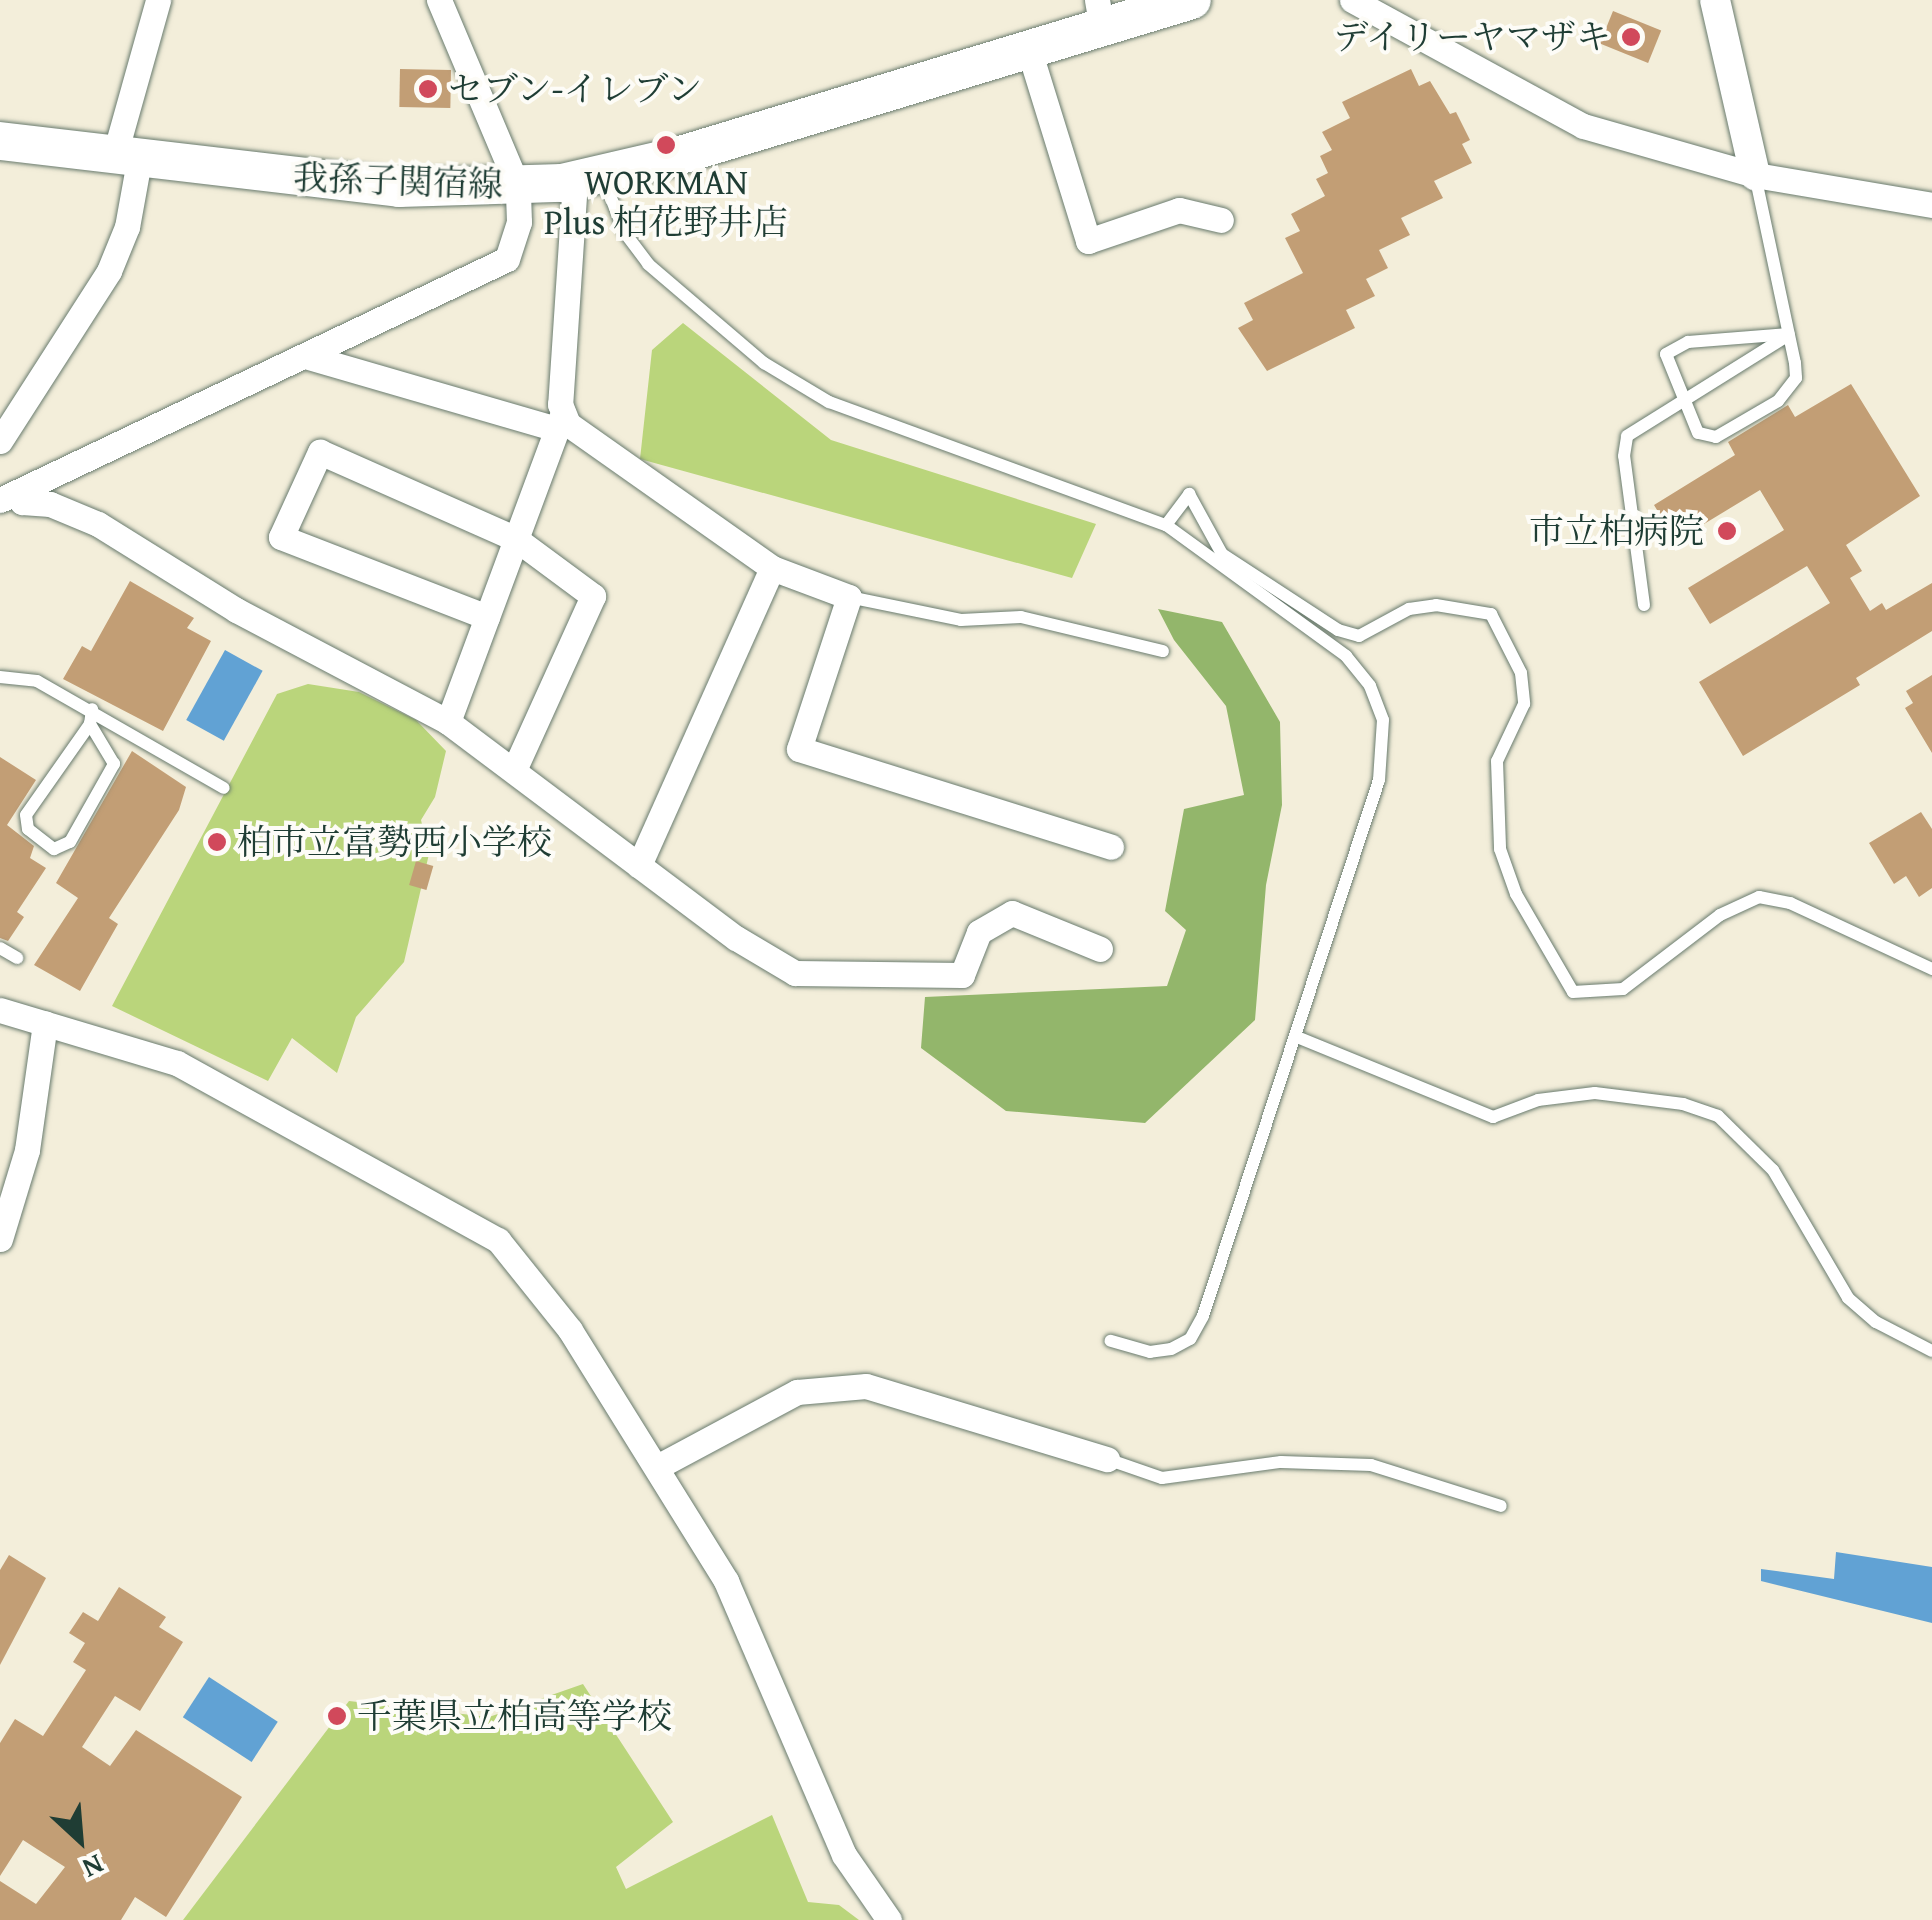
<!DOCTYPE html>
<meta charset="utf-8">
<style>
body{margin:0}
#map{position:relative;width:1932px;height:1920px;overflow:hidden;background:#f3eeda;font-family:"Gentium Book Plus","Noto Serif JP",serif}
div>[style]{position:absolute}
.green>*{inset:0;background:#bad57b}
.forest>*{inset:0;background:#93b66b}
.water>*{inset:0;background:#61a2d4;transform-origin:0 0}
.building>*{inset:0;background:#c29e75;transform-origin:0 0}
.roads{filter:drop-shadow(0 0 2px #697b6e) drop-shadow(0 0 2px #697b6e)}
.service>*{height:12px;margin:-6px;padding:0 6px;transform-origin:6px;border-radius:6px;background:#fff}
.minor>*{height:25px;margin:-12.5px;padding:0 12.5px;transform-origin:12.5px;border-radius:12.5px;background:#fff}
.tertiary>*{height:30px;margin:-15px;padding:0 15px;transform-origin:15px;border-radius:15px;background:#fff}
.primary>*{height:38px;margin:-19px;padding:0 19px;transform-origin:19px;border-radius:19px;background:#fff}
.dots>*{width:28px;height:28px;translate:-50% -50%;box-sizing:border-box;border:5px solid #fdfcf7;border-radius:50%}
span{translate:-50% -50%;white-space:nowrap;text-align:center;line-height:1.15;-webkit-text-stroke:8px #fdfcf7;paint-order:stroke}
.poi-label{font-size:35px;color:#1f3d34}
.right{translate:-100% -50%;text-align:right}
.left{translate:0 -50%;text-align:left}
.street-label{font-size:35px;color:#1f3d34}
.north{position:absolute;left:30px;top:1790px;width:100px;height:100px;-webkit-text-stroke:8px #fdfcf7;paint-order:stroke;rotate:154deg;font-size:28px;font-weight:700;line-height:40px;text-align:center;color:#1f3d34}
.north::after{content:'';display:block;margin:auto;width:35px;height:45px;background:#1f3d34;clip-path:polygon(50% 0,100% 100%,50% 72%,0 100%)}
</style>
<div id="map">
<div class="green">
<div style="clip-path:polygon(683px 323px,831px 440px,1096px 524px,1072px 578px,640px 459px,652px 350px)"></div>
<div style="clip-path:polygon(308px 684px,359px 692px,416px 720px,446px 751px,435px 797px,421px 820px,429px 854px,404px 962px,356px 1017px,337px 1073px,292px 1038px,268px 1081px,112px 1006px,277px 694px)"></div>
<div style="clip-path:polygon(583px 1684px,673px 1822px,616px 1867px,626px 1889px,772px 1815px,808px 1902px,839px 1905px,859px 1920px,183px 1920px,349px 1701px,489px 1717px)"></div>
</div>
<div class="forest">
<div style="clip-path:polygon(1158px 609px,1222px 622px,1280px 722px,1282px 805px,1266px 885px,1255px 1020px,1145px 1123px,1006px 1111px,921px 1048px,925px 997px,1167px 986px,1186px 930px,1165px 911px,1184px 809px,1244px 795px,1226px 706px,1174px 640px)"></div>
</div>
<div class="water">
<div style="left:225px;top:650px;width:43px;height:80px;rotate:29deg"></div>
<div style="clip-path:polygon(1836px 1552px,1932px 1567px,1932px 1623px,1761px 1581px,1761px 1569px,1834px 1579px)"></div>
<div style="left:209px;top:1677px;width:82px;height:48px;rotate:33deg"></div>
</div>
<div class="building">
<div style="left:1613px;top:11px;width:52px;height:35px;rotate:22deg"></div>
<div style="left:400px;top:69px;width:51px;height:38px;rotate:1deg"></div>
<div style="clip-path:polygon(1411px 69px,1419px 86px,1430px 81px,1450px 114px,1456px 112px,1470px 140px,1462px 144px,1472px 163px,1434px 181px,1443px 198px,1401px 218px,1410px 235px,1379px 250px,1388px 268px,1366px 279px,1375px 296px,1346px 310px,1355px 328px,1267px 371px,1238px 328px,1253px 320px,1244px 303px,1303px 273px,1285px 238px,1300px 231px,1291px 214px,1325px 196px,1316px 179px,1328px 173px,1320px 156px,1332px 150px,1322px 132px,1350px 118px,1342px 102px)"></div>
<div style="clip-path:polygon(1851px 384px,1920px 496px,1846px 545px,1862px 571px,1850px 578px,1870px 611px,1882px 603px,1886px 610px,1932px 583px,1932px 631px,1856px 678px,1860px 685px,1743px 756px,1699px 682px,1830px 603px,1807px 566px,1710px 624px,1688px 588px,1784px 530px,1760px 490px,1676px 541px,1654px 505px,1735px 455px,1728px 442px,1788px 405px,1795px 417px)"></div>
<div style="clip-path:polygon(130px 581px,194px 618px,187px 628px,211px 641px,163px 731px,63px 679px,82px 646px,91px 651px)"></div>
<div style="clip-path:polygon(1932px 675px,1932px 753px,1905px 708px,1913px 703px,1906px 691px)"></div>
<div style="clip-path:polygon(132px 751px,186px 787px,179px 810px,109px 918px,118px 924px,80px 991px,34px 965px,78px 898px,56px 883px)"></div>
<div style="clip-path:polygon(0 757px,36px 780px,7px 825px,34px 846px,30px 858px,46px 868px,17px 912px,24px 917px,8px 941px,0 938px)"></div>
<div style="clip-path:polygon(1921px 812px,1932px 829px,1932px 888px,1919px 897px,1906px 876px,1894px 884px,1869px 843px)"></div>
<div style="left:416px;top:861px;width:18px;height:25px;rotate:16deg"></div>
<div style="clip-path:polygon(9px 1555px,46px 1578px,0 1665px,0 1570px)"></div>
<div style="clip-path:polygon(119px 1587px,166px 1617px,159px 1627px,183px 1642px,140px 1711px,115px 1696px,82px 1747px,110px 1766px,136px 1730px,242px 1797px,166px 1917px,135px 1897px,121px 1920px,0 1920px,0 1881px,36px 1904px,65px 1867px,23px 1840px,0 1876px,0 1743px,15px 1719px,43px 1736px,86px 1670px,73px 1662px,85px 1643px,69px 1633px,83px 1612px,98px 1621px)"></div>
</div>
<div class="roads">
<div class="service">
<div style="left:1755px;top:175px;width:192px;rotate:78deg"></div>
<div style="left:1795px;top:363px;width:15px;rotate:86deg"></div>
<div style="left:1796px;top:378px;width:29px;rotate:128deg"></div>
<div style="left:1778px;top:401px;width:72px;rotate:149.9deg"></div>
<div style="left:1716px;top:437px;width:18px;rotate:-167deg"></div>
<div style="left:1698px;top:433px;width:85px;rotate:-112.1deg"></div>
<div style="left:1666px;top:354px;width:25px;rotate:-29deg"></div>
<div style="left:1688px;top:342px;width:101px;rotate:-4.5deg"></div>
<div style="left:603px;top:178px;width:59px;rotate:68.2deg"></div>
<div style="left:625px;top:233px;width:39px;rotate:53deg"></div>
<div style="left:648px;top:264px;width:153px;rotate:40.5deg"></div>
<div style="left:764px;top:363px;width:76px;rotate:31deg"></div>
<div style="left:829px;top:402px;width:359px;rotate:20.1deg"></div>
<div style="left:1166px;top:525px;width:223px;rotate:36deg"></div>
<div style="left:1346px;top:656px;width:38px;rotate:51deg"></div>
<div style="left:1370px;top:686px;width:36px;rotate:69deg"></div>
<div style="left:1383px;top:720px;width:60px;rotate:93.8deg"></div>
<div style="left:1379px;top:780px;width:564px;rotate:108.18deg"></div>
<div style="left:1203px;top:1316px;width:26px;rotate:119deg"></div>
<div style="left:1190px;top:1339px;width:21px;rotate:152deg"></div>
<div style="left:1171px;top:1349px;width:21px;rotate:172deg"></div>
<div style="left:1150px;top:1352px;width:41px;rotate:-164.2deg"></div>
<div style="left:1166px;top:525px;width:39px;rotate:-53deg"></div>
<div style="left:1189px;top:494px;width:68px;rotate:61.2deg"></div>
<div style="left:1222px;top:554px;width:139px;rotate:33.2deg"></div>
<div style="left:1338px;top:630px;width:22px;rotate:16deg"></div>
<div style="left:1359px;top:636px;width:57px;rotate:-28.4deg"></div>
<div style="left:1409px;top:609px;width:27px;rotate:-8deg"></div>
<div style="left:1436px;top:605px;width:56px;rotate:9.3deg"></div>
<div style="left:1491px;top:614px;width:66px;rotate:63deg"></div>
<div style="left:1521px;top:673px;width:31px;rotate:84deg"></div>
<div style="left:1524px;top:704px;width:63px;rotate:115.3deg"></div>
<div style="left:1497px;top:761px;width:88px;rotate:88deg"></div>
<div style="left:1500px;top:849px;width:48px;rotate:70.4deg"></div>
<div style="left:1516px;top:894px;width:113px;rotate:59.8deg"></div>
<div style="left:1573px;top:992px;width:50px;rotate:-3.4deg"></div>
<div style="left:1623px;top:989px;width:122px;rotate:-37.3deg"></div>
<div style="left:1720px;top:915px;width:43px;rotate:-24.8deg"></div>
<div style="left:1759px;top:897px;width:32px;rotate:11deg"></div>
<div style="left:1790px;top:903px;width:157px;rotate:24.9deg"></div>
<div style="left:849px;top:597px;width:114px;rotate:11.6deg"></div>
<div style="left:961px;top:620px;width:60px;rotate:-2.9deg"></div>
<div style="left:1021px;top:617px;width:146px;rotate:13.5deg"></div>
<div style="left:1644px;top:605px;width:150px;rotate:-97.6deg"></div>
<div style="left:1624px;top:456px;width:20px;rotate:-81deg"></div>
<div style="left:1627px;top:436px;width:189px;rotate:-32deg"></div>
<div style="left:0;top:677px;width:37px;rotate:6deg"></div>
<div style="left:37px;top:681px;width:215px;rotate:29.8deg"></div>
<div style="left:90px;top:724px;width:111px;rotate:125.1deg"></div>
<div style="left:26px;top:815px;width:14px;rotate:82deg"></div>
<div style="left:28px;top:829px;width:33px;rotate:38deg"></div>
<div style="left:54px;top:849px;width:17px;rotate:-24deg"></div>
<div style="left:70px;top:842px;width:90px;rotate:-60.6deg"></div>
<div style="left:114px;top:764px;width:47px;rotate:-121deg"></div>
<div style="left:90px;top:724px;width:15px;rotate:-82deg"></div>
<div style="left:0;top:948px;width:20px;rotate:30deg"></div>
<div style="left:1297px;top:1037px;width:212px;rotate:22.2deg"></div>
<div style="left:1493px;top:1117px;width:48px;rotate:-20.7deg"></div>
<div style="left:1538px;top:1100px;width:57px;rotate:-7deg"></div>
<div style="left:1595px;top:1093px;width:89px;rotate:7.1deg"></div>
<div style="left:1683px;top:1104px;width:37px;rotate:19deg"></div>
<div style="left:1718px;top:1116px;width:77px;rotate:44.5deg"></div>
<div style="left:1773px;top:1170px;width:148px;rotate:59.6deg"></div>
<div style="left:1848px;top:1298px;width:37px;rotate:41deg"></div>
<div style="left:1876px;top:1322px;width:63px;rotate:27.4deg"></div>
<div style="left:1107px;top:1459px;width:58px;rotate:19.1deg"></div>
<div style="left:1162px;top:1478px;width:120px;rotate:-7.7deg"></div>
<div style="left:1281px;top:1462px;width:90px;rotate:1.9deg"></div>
<div style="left:1371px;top:1465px;width:136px;rotate:17.5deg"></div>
</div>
<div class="minor">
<div style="left:1097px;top:0;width:27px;rotate:80deg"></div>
<div style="left:1352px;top:0;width:263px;rotate:28.6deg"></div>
<div style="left:1583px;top:126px;width:179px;rotate:15.9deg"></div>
<div style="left:1755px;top:175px;width:180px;rotate:9.6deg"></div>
<div style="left:1029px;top:50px;width:200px;rotate:72.8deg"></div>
<div style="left:1088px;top:241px;width:96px;rotate:-18.8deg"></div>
<div style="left:1179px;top:210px;width:43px;rotate:13.4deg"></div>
<div style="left:114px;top:157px;width:163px;rotate:-74.3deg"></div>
<div style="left:575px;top:181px;width:224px;rotate:93.8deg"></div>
<div style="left:560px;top:404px;width:22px;rotate:68deg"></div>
<div style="left:568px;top:424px;width:250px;rotate:35.2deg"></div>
<div style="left:772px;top:568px;width:326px;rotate:114.1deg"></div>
<div style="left:305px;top:356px;width:262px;rotate:16.2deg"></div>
<div style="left:0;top:441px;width:202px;rotate:-57.3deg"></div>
<div style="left:109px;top:271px;width:48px;rotate:-67.8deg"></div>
<div style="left:127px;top:227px;width:67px;rotate:-79.7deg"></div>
<div style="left:16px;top:493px;width:11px;rotate:56deg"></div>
<div style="left:22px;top:502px;width:28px;rotate:4deg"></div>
<div style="left:50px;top:504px;width:52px;rotate:22.6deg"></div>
<div style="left:98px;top:524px;width:163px;rotate:31.9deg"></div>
<div style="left:236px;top:610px;width:240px;rotate:27.8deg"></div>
<div style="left:448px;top:722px;width:360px;rotate:36.9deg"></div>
<div style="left:736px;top:938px;width:69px;rotate:30.7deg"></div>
<div style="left:795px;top:973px;width:167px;rotate:0.7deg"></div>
<div style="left:962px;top:975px;width:46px;rotate:-68.4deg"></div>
<div style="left:979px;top:932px;width:38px;rotate:-30deg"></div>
<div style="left:1012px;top:913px;width:95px;rotate:22.2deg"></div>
<div style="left:0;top:500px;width:561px;rotate:-25.42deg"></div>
<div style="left:507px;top:259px;width:39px;rotate:-72deg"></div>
<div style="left:519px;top:222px;width:35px;rotate:-92deg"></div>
<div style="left:518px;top:187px;width:203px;rotate:-112.9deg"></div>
<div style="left:772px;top:568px;width:82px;rotate:20.6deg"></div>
<div style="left:849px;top:597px;width:160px;rotate:108.2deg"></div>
<div style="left:799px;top:749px;width:327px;rotate:17.4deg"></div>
<div style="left:487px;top:617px;width:221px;rotate:-158.8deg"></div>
<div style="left:281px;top:537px;width:94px;rotate:-65.4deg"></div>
<div style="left:320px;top:452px;width:214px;rotate:23.9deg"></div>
<div style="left:516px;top:539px;width:96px;rotate:36.5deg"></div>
<div style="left:593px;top:596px;width:189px;rotate:114.4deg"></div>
<div style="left:448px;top:722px;width:330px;rotate:-69.6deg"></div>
<div style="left:0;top:1010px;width:185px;rotate:16.7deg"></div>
<div style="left:177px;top:1063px;width:367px;rotate:28.9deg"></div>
<div style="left:498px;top:1240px;width:115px;rotate:51.3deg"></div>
<div style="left:570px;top:1330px;width:296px;rotate:58.1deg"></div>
<div style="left:726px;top:1581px;width:298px;rotate:66.7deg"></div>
<div style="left:844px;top:1855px;width:79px;rotate:55.3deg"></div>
<div style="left:0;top:1239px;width:93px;rotate:-73.1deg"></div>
<div style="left:27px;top:1150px;width:128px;rotate:-81.9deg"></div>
<div style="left:657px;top:1467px;width:159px;rotate:-28.2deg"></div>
<div style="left:797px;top:1392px;width:69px;rotate:-5deg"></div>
<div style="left:866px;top:1386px;width:252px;rotate:16.9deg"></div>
</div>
<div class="tertiary">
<div style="left:1715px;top:0;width:180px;rotate:77.1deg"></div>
</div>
<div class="primary">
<div style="left:0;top:141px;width:402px;rotate:6.7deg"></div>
<div style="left:399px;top:188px;width:163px;rotate:-1.8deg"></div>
<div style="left:562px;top:183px;width:115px;rotate:-13.1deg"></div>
<div style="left:674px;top:157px;width:541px;rotate:-16.86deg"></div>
</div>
</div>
<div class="dots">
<div style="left:1631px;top:37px;background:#d1495b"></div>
<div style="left:428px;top:89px;background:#d1495b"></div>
<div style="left:666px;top:145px;background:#d1495b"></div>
<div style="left:1727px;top:531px;background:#d1495b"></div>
<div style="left:217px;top:842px;background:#d1495b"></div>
<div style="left:337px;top:1716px;background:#d1495b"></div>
</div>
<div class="poi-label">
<span class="right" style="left:1611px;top:37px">デイリーヤマザキ</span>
<span class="left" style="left:448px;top:89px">セブン-イレブン</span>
<span style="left:666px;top:202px">WORKMAN<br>Plus 柏花野井店</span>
<span class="right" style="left:1704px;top:531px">市立柏病院</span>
<span class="left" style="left:237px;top:842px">柏市立富勢西小学校</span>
<span class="left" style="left:357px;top:1716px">千葉県立柏高等学校</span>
</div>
<div class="street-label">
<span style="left:398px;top:181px;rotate:2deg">我孫子関宿線</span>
</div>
<div class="north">N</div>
</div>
